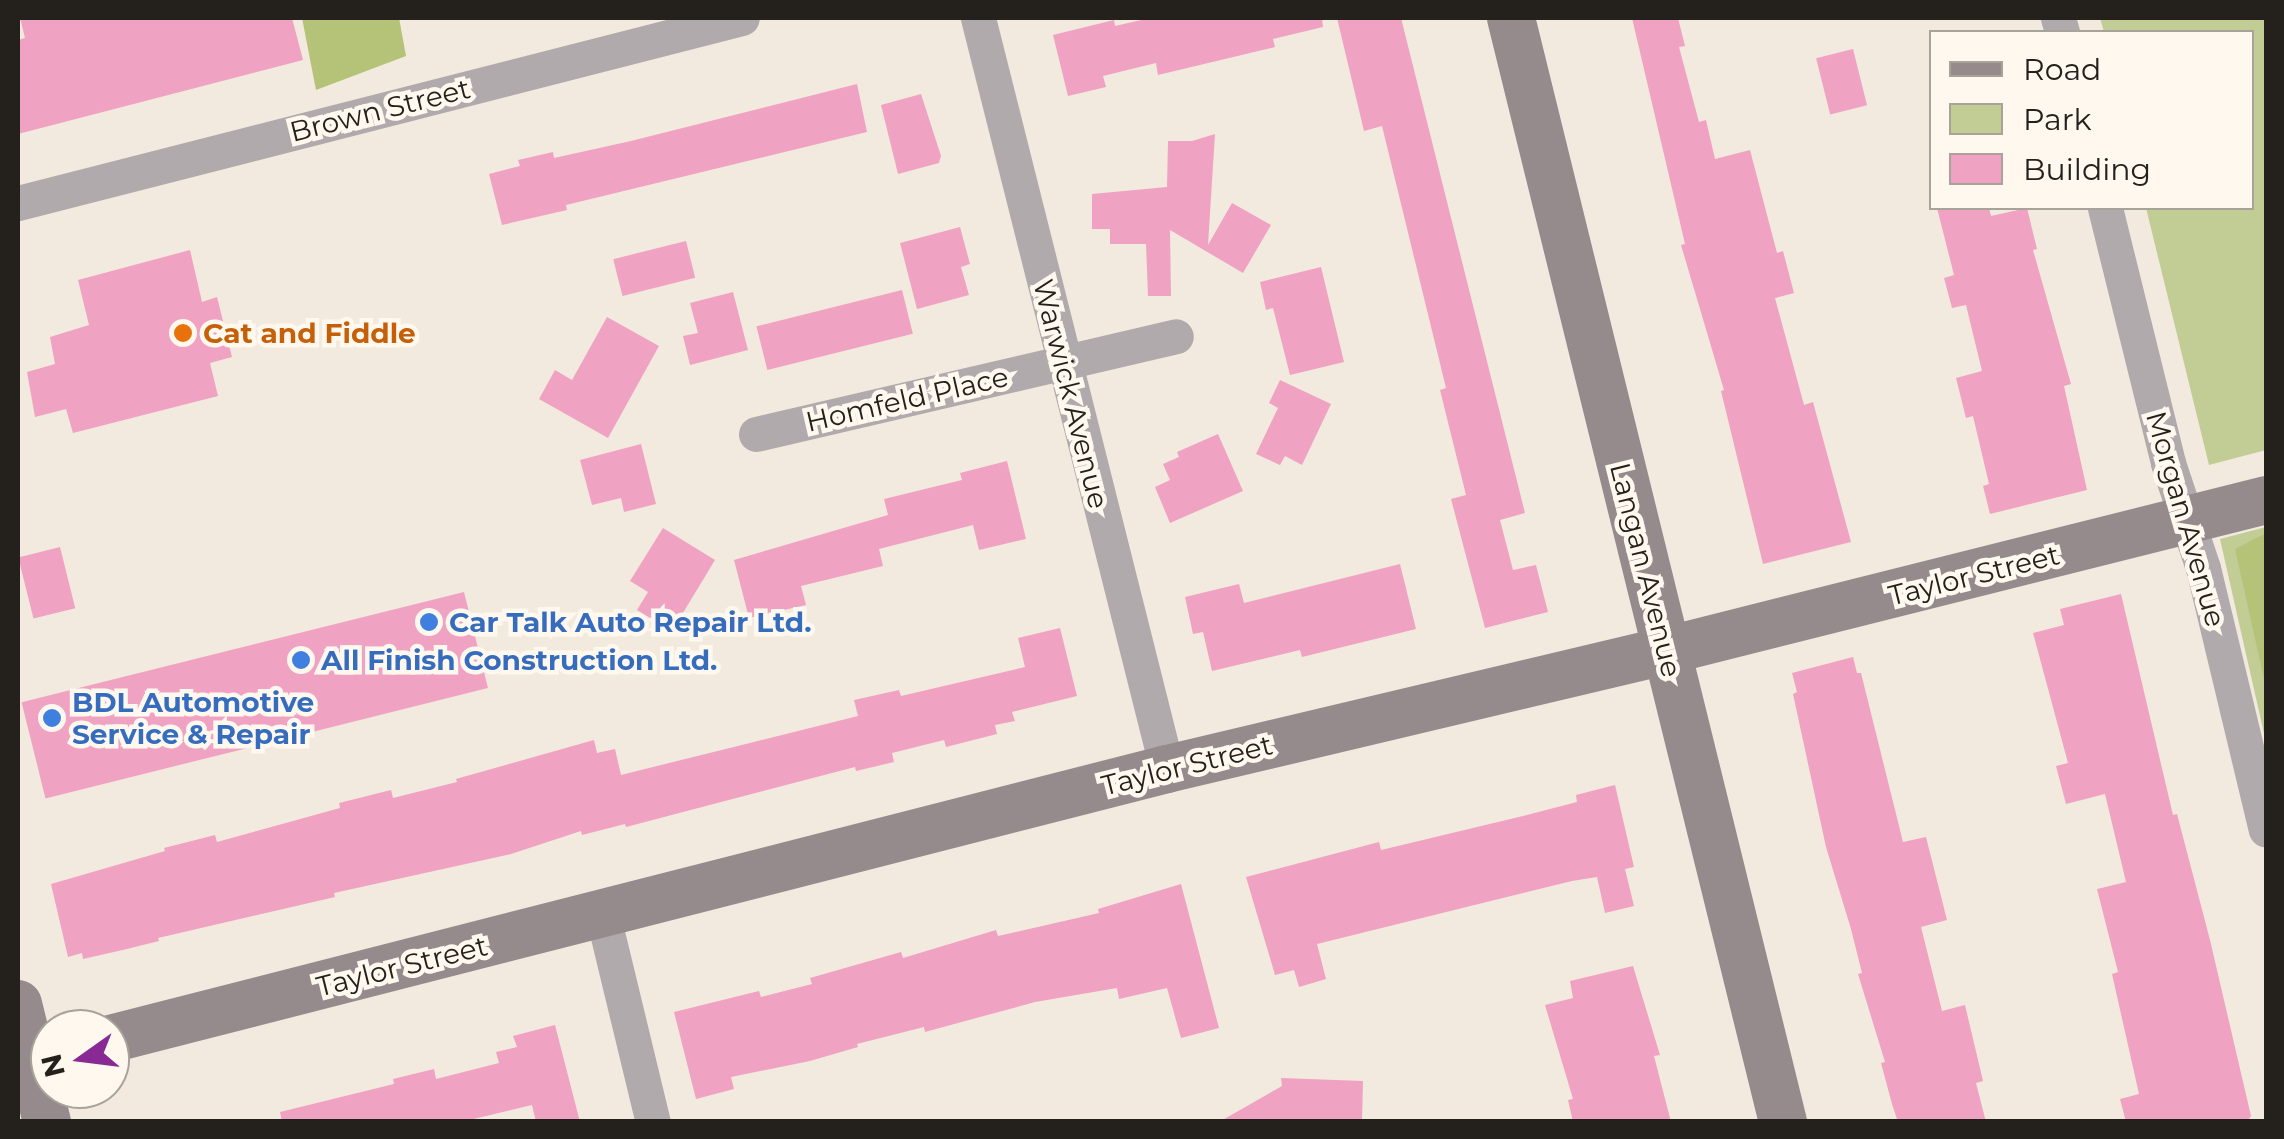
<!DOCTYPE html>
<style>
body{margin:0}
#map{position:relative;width:2284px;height:1139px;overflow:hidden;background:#f2eade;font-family:Montserrat,sans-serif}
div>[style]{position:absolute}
.green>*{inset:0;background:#c2cd96}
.forest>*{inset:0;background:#b4c377}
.building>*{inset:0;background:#f0a2c2;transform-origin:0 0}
.street>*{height:35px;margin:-17.5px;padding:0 17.5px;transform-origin:17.5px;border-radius:17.5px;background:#b1aaac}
.secondary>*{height:48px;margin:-24px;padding:0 24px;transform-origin:24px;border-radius:24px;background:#958b8d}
.dots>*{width:28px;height:28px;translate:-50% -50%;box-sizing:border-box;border:5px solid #fef8ee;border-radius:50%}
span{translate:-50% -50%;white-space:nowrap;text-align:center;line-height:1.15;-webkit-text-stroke:9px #fef8ee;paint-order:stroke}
.street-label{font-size:28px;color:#24211d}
.food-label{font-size:28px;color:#c56008;font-weight:700}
.left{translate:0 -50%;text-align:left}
.shop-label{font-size:28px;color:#366cbe;font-weight:700}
.frame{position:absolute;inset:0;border:20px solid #24211d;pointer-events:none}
.legend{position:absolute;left:1929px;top:30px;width:325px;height:180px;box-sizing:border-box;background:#fef8ee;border:2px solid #a7a29a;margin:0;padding:12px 18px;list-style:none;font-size:30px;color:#24211d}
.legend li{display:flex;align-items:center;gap:20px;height:50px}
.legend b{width:50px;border:2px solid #a7a29a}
.north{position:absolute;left:30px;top:1009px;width:100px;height:100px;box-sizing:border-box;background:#fef8ee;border:2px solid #a7a29a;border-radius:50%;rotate:256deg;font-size:28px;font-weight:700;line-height:40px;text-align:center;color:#24211d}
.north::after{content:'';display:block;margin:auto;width:35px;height:45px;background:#892993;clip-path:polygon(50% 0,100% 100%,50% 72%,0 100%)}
</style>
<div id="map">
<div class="green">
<div style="clip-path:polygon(2100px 18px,2266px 18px,2266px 450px,2209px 465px,2146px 208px,2252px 208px,2252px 32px,2104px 32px)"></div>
<div style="clip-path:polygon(2266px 527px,2266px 737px,2265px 738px,2220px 539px)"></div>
</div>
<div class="forest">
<div style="clip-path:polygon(302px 18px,399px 18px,406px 56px,316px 90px)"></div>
<div style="clip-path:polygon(2266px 533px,2266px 688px,2235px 549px)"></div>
</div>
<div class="building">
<div style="clip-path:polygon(20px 18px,292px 18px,303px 60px,18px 134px,18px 40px,25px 38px)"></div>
<div style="clip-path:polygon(1150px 18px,1322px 18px,1323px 27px,1273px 39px,1275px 47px,1158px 75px,1156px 63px,1103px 76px,1106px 87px,1068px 96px,1053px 35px,1114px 20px,1115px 26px)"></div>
<div style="clip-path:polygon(1337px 18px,1401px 18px,1525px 513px,1500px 520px,1513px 570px,1536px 565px,1548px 612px,1485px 628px,1451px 499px,1466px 495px,1440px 390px,1446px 388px,1382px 126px,1364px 131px)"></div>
<div style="clip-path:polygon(1632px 18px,1678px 18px,1685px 46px,1679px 47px,1699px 122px,1706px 120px,1715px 159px,1750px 150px,1777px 253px,1783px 251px,1794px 293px,1775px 298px,1804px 405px,1813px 402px,1851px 542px,1763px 564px,1721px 391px,1724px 390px,1681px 245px,1685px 244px)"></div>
<div style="left:1853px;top:49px;width:58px;height:38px;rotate:76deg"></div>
<div style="clip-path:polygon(857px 84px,867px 132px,566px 205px,567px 210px,502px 225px,489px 174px,520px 166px,518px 160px,553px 152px,554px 158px,631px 141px)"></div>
<div style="clip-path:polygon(921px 94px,941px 156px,939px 163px,898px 174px,881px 105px)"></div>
<div style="clip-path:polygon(1215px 134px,1208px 245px,1232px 203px,1271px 225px,1243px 273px,1170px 230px,1171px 296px,1148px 296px,1146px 244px,1110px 244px,1110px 229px,1092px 229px,1092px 194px,1167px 187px,1168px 141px,1192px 141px)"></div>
<div style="clip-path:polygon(1937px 208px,1989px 208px,1991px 216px,2027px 208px,2037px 249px,2033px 250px,2071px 384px,2064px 386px,2087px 490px,1990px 514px,1983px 486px,1989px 484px,1973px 416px,1966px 418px,1956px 378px,1982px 371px,1966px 305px,1952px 308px,1944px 278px,1954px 275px)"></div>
<div style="clip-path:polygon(960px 227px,970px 264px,961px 267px,969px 295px,917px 309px,900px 243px)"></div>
<div style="left:686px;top:241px;width:38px;height:75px;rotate:76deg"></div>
<div style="clip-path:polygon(190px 250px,202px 302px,217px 297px,232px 357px,210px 363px,218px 396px,73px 433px,66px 409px,35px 417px,27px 372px,55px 364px,50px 337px,89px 325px,78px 280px)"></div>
<div style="clip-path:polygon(1321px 267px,1344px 362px,1290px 375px,1273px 308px,1266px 310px,1260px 282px)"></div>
<div style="left:902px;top:290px;width:45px;height:150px;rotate:76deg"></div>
<div style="clip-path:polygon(733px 292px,748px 350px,690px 365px,683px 336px,698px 333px,690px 303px)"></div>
<div style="clip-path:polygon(607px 317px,659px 346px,608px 438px,539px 399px,555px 370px,572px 380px)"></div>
<div style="clip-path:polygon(1280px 380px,1331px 404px,1302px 465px,1285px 456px,1280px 465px,1256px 454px,1278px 408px,1269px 403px)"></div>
<div style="clip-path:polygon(1218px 434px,1243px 491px,1170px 523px,1155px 487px,1170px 480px,1163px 464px,1179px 457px,1177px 452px)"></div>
<div style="clip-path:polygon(641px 444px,656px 504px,624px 512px,621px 498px,592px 505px,580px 460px)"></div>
<div style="clip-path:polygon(1007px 461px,1026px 539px,979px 550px,973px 525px,879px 549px,883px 566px,801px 586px,806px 605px,749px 618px,734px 560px,888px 515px,884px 499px,962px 480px,960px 473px)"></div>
<div style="clip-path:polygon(663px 528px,715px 560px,672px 631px,637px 610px,648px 592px,630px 581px)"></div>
<div style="left:60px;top:547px;width:63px;height:43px;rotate:76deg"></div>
<div style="clip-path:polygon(1400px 564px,1416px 629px,1302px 657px,1300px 650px,1212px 671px,1203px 632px,1193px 634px,1185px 597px,1239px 584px,1244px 603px)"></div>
<div style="left:464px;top:592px;width:99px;height:456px;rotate:76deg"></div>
<div style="clip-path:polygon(2121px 594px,2173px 815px,2177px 814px,2210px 940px,2251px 1116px,2247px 1122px,2126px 1122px,2120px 1099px,2139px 1094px,2112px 974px,2118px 972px,2097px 889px,2126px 882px,2105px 794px,2066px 804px,2056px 766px,2068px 763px,2033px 633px,2064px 625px,2060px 609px)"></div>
<div style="clip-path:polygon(1060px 628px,1077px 696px,1012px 712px,1015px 721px,995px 725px,997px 734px,946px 747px,944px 740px,892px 753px,894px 762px,856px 771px,855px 767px,626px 827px,625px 824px,582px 835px,581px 831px,511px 854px,334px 893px,335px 897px,158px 938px,159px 941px,127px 949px,83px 959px,82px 953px,68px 957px,51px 884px,165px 851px,164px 848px,215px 835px,217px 842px,340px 808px,339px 803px,391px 790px,393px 798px,457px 782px,456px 779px,594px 740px,597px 753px,615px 749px,621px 775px,858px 716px,854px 700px,899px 690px,901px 696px,1025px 667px,1018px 638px)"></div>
<div style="clip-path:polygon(1853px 657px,1857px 673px,1861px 673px,1903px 842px,1926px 837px,1947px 920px,1921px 927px,1942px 1011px,1965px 1005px,1983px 1081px,1976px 1083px,1986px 1122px,1898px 1122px,1892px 1104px,1881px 1063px,1885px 1062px,1858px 974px,1862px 973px,1851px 929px,1826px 847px,1793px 694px,1797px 692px,1792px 673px)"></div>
<div style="clip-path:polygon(1615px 785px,1634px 867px,1625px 869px,1634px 906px,1605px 913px,1597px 877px,1572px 881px,1317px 944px,1326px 979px,1299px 987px,1294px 970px,1275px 975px,1246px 877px,1379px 842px,1381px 850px,1523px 816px,1577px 802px,1576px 795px)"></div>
<div style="clip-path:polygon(1181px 884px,1219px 1028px,1181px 1038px,1167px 988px,1119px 999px,1117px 988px,1035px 1002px,925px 1032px,924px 1027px,857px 1044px,858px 1047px,810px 1061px,731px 1077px,734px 1089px,696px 1099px,674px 1012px,759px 991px,761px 997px,812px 984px,810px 978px,901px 952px,903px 958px,996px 930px,998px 936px,1099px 913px,1098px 909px)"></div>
<div style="clip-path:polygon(1633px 966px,1660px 1055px,1654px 1056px,1671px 1122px,1573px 1122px,1568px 1100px,1573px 1099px,1545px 1005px,1573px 998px,1570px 981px)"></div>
<div style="clip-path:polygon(555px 1025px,580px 1122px,536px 1122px,532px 1105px,461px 1122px,282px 1122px,280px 1112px,394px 1084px,393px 1079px,434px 1069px,436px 1079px,499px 1063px,496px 1052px,517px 1047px,513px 1036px)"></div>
<div style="clip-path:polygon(1281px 1078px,1363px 1081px,1362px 1122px,1219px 1122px,1282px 1086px)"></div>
</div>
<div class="street">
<div style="left:978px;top:18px;width:774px;rotate:75.87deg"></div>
<div style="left:2058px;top:18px;width:15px;rotate:74deg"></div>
<div style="left:18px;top:203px;width:747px;rotate:-14.33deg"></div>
<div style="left:2105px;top:208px;width:263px;rotate:76.1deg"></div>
<div style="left:2168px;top:463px;width:111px;rotate:71.6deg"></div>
<div style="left:2203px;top:568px;width:269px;rotate:76.5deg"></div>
<div style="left:756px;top:434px;width:431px;rotate:-13.1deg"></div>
<div style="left:603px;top:916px;width:212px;rotate:76.4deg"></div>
</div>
<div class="secondary">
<div style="left:1511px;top:18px;width:1137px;rotate:76.16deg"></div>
<div style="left:18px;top:1004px;width:122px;rotate:76.2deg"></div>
<div style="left:110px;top:1039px;width:1091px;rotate:-14.33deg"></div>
<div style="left:1167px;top:769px;width:512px;rotate:-13.33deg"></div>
<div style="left:1665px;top:651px;width:620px;rotate:-14.1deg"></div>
</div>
<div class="dots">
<div style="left:183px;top:333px;background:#e8710a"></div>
<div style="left:429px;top:622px;background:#3f7fe0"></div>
<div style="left:301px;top:660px;background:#3f7fe0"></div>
<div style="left:52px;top:718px;background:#3f7fe0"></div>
</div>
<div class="street-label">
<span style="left:380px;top:110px;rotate:-14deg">Brown Street</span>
<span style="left:1071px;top:394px;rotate:76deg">Warwick Avenue</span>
<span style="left:907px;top:399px;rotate:-13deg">Homfeld Place</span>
<span style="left:2186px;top:519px;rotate:74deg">Morgan Avenue</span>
<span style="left:1646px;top:570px;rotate:76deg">Langan Avenue</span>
<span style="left:1974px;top:575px;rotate:-14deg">Taylor Street</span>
<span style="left:1187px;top:765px;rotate:-14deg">Taylor Street</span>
<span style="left:402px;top:966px;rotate:-14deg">Taylor Street</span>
</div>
<div class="food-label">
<span class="left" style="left:203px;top:333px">Cat and Fiddle</span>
</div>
<div class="shop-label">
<span class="left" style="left:449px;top:622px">Car Talk Auto Repair Ltd.</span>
<span class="left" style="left:321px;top:660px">All Finish Construction Ltd.</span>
<span class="left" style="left:72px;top:718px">BDL Automotive<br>Service &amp; Repair</span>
</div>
<div class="frame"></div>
<ul class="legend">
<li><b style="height:12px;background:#958b8d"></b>Road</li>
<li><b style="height:28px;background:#c2cd96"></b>Park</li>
<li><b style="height:28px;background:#f0a2c2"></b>Building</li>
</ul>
<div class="north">N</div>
</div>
